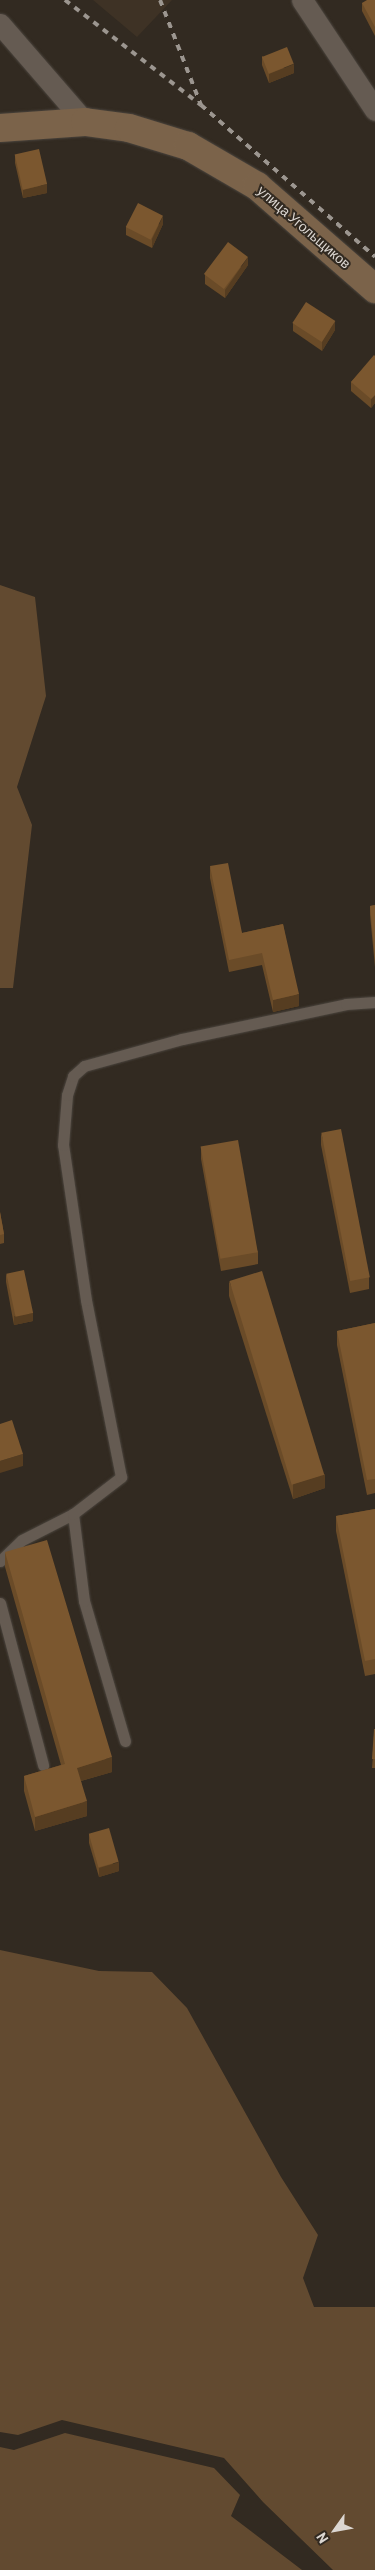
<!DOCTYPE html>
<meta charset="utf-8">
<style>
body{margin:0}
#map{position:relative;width:375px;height:2570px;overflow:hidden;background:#322a21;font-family:Barlow,sans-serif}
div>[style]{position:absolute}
.built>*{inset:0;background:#3e3225}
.green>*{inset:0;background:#624a30}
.roads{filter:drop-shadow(0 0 1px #4b453e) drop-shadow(0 0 1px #4b453e)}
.lane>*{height:11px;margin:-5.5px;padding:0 5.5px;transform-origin:5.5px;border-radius:5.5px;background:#655b52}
.street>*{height:21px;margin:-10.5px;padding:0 10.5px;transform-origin:10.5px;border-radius:10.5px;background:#655b52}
.secondary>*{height:28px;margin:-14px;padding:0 14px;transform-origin:14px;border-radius:14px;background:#7b634a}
.rail>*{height:4px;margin-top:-2px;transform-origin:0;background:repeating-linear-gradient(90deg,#9c9690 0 6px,transparent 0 12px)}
.wall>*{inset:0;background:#6a4b28}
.shaded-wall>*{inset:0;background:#563d21}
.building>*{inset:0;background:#7b572f;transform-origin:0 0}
span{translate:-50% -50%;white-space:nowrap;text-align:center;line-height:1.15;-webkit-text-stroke:4px #322a21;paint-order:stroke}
.street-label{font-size:14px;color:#dbd6d1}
.north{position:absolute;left:310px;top:2505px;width:50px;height:50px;-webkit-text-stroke:4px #322a21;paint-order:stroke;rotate:238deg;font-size:14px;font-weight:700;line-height:20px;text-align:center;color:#dbd6d1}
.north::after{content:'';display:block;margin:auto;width:18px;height:22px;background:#dbd6d1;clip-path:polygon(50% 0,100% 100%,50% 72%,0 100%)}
</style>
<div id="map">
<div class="built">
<div style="clip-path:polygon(93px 0,172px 0,137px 37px)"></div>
</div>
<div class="green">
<div style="clip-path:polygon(0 585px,35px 597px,46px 696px,17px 787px,32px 825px,13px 988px,0 988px)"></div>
<div style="clip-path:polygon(0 1950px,99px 1971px,152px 1972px,187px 2008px,281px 2177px,318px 2235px,303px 2278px,314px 2307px,375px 2307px,375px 2570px,333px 2570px,263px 2502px,224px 2458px,62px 2420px,18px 2435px,0 2432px)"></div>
<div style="clip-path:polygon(65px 2433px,214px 2468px,240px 2495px,231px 2516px,302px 2570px,0 2570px,0 2447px,14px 2450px)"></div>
</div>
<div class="roads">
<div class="lane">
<div style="left:0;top:1561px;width:30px;rotate:-44deg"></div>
<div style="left:22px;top:1540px;width:57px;rotate:-27deg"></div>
<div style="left:0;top:1603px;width:168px;rotate:75.1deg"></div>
<div style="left:125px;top:1741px;width:146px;rotate:-106.3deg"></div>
<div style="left:84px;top:1601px;width:88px;rotate:-97.2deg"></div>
<div style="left:73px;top:1514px;width:61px;rotate:-37.6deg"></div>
<div style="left:121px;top:1477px;width:180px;rotate:-101.2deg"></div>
<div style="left:86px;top:1300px;width:157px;rotate:-98.4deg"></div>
<div style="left:63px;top:1145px;width:50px;rotate:-85.4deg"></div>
<div style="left:67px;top:1095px;width:20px;rotate:-72deg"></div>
<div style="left:73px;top:1076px;width:15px;rotate:-42deg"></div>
<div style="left:84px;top:1066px;width:102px;rotate:-15.4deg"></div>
<div style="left:182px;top:1039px;width:168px;rotate:-12deg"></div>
<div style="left:346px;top:1004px;width:29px;rotate:-4deg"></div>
</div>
<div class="street">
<div style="left:302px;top:0;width:132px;rotate:56.4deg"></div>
<div style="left:0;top:24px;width:130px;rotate:49.1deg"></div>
</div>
<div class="secondary">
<div style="left:0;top:128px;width:85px;rotate:-4deg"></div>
<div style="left:85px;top:122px;width:44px;rotate:7.8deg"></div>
<div style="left:129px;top:128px;width:62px;rotate:17deg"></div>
<div style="left:188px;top:146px;width:80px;rotate:30.1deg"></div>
<div style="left:257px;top:186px;width:157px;rotate:41.1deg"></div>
</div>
</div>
<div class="rail">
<div style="left:65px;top:0;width:172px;rotate:37.7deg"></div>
<div style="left:201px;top:105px;width:231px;rotate:41.1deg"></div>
<div style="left:160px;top:0;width:113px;rotate:68.7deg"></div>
</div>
<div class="wall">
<div style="clip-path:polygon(375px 0,375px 36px,362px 11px,362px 3px)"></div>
<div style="clip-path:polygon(262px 56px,294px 73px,269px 83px,262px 65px)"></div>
<div style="clip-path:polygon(15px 155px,47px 193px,23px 198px,15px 163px)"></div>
<div style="clip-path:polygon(163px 224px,152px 248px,126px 235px,126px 227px)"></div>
<div style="clip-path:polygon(248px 265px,225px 298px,205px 284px,205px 275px)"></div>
<div style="clip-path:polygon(293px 323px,335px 330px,322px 351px,293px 331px)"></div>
<div style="clip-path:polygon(375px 356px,375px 403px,371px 408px,351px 391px,351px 382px)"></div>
<div style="clip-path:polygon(210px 866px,242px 933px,283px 924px,299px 1006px,273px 1012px,262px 965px,229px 972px,210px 878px)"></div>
<div style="clip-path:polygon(375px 905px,375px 967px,370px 915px,370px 906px)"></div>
<div style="clip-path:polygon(321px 1133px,369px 1277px,369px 1289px,350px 1293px,321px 1145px)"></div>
<div style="clip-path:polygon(201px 1147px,258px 1252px,258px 1264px,221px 1271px,201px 1159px)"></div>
<div style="clip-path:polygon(0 1212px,4px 1234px,4px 1243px,0 1244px)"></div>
<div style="clip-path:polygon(6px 1274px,33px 1321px,14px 1325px,6px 1282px)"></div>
<div style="clip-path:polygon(229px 1281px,325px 1488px,293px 1499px,229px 1296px)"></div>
<div style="clip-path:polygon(375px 1323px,375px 1493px,367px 1495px,337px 1345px,337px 1331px)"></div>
<div style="clip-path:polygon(375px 1509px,375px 1674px,365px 1676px,336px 1531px,336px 1516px)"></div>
<div style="clip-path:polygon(5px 1552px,112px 1772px,81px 1781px,87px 1816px,35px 1831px,24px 1791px,24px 1776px,61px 1765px,5px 1567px)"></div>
<div style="clip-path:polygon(375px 1729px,375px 1768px,372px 1768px)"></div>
<div style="clip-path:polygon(89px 1834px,119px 1871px,99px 1877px,89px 1843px)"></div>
</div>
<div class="shaded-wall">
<div style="clip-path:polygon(294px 64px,294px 73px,269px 83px,269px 74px)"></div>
<div style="clip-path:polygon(47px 184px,47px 193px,23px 198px,23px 190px)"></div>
<div style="clip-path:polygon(163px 216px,163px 224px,152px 248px,152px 239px)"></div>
<div style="clip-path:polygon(248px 257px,248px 265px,225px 298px,225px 290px)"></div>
<div style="clip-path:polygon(335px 321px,335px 330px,322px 351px,322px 342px)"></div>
<div style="clip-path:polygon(375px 395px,375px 403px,371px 408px,371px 399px)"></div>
<div style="clip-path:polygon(299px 994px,299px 1006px,273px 1012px,273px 1000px)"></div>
<div style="clip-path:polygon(33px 1313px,33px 1321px,14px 1325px,14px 1316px)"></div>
<div style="clip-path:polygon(23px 1454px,23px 1466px,0 1473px,0 1461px)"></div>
<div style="clip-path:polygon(325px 1474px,325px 1488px,293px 1499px,293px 1484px)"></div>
<div style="clip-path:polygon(112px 1757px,112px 1772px,77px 1782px,77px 1768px)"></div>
<div style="clip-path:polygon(87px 1801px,87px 1816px,35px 1831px,35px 1817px)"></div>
<div style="clip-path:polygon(119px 1862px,119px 1871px,99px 1877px,99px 1868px)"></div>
</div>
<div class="building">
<div style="clip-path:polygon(367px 0,375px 0,375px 27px,362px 3px)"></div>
<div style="left:287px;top:47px;width:18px;height:27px;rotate:68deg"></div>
<div style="left:39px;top:149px;width:36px;height:25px;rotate:77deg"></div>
<div style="left:138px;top:203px;width:28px;height:27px;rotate:27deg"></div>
<div style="left:228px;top:242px;width:25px;height:40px;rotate:37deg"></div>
<div style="left:306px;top:302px;width:35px;height:25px;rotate:33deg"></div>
<div style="clip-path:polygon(374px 355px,375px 356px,375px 395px,371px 399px,351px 382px)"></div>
<div style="clip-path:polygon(228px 863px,242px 933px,283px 924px,299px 994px,273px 1000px,262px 953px,229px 960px,210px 866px)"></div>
<div style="clip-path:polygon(375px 905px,375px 959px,370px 906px)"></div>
<div style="left:341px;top:1129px;width:151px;height:20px;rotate:79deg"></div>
<div style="left:238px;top:1140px;width:114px;height:38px;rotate:80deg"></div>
<div style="clip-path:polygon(0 1212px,4px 1234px,0 1235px)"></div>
<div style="left:24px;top:1270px;width:44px;height:18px;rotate:78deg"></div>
<div style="left:262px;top:1271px;width:213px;height:34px;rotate:73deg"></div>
<div style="clip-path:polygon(375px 1323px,375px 1479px,367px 1480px,337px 1331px)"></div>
<div style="clip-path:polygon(12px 1420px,23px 1454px,0 1461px,0 1424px)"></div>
<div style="clip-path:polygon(375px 1509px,375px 1659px,365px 1661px,336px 1516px)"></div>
<div style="clip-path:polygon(47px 1540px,112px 1757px,77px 1768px,87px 1801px,35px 1817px,24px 1776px,65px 1764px,5px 1552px)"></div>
<div style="clip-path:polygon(374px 1729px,375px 1729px,375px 1759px,372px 1759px)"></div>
<div style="left:109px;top:1828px;width:35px;height:21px;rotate:74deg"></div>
</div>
<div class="street-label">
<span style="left:304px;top:227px;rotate:41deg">улица Угольщиков</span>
</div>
<div class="north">N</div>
</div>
